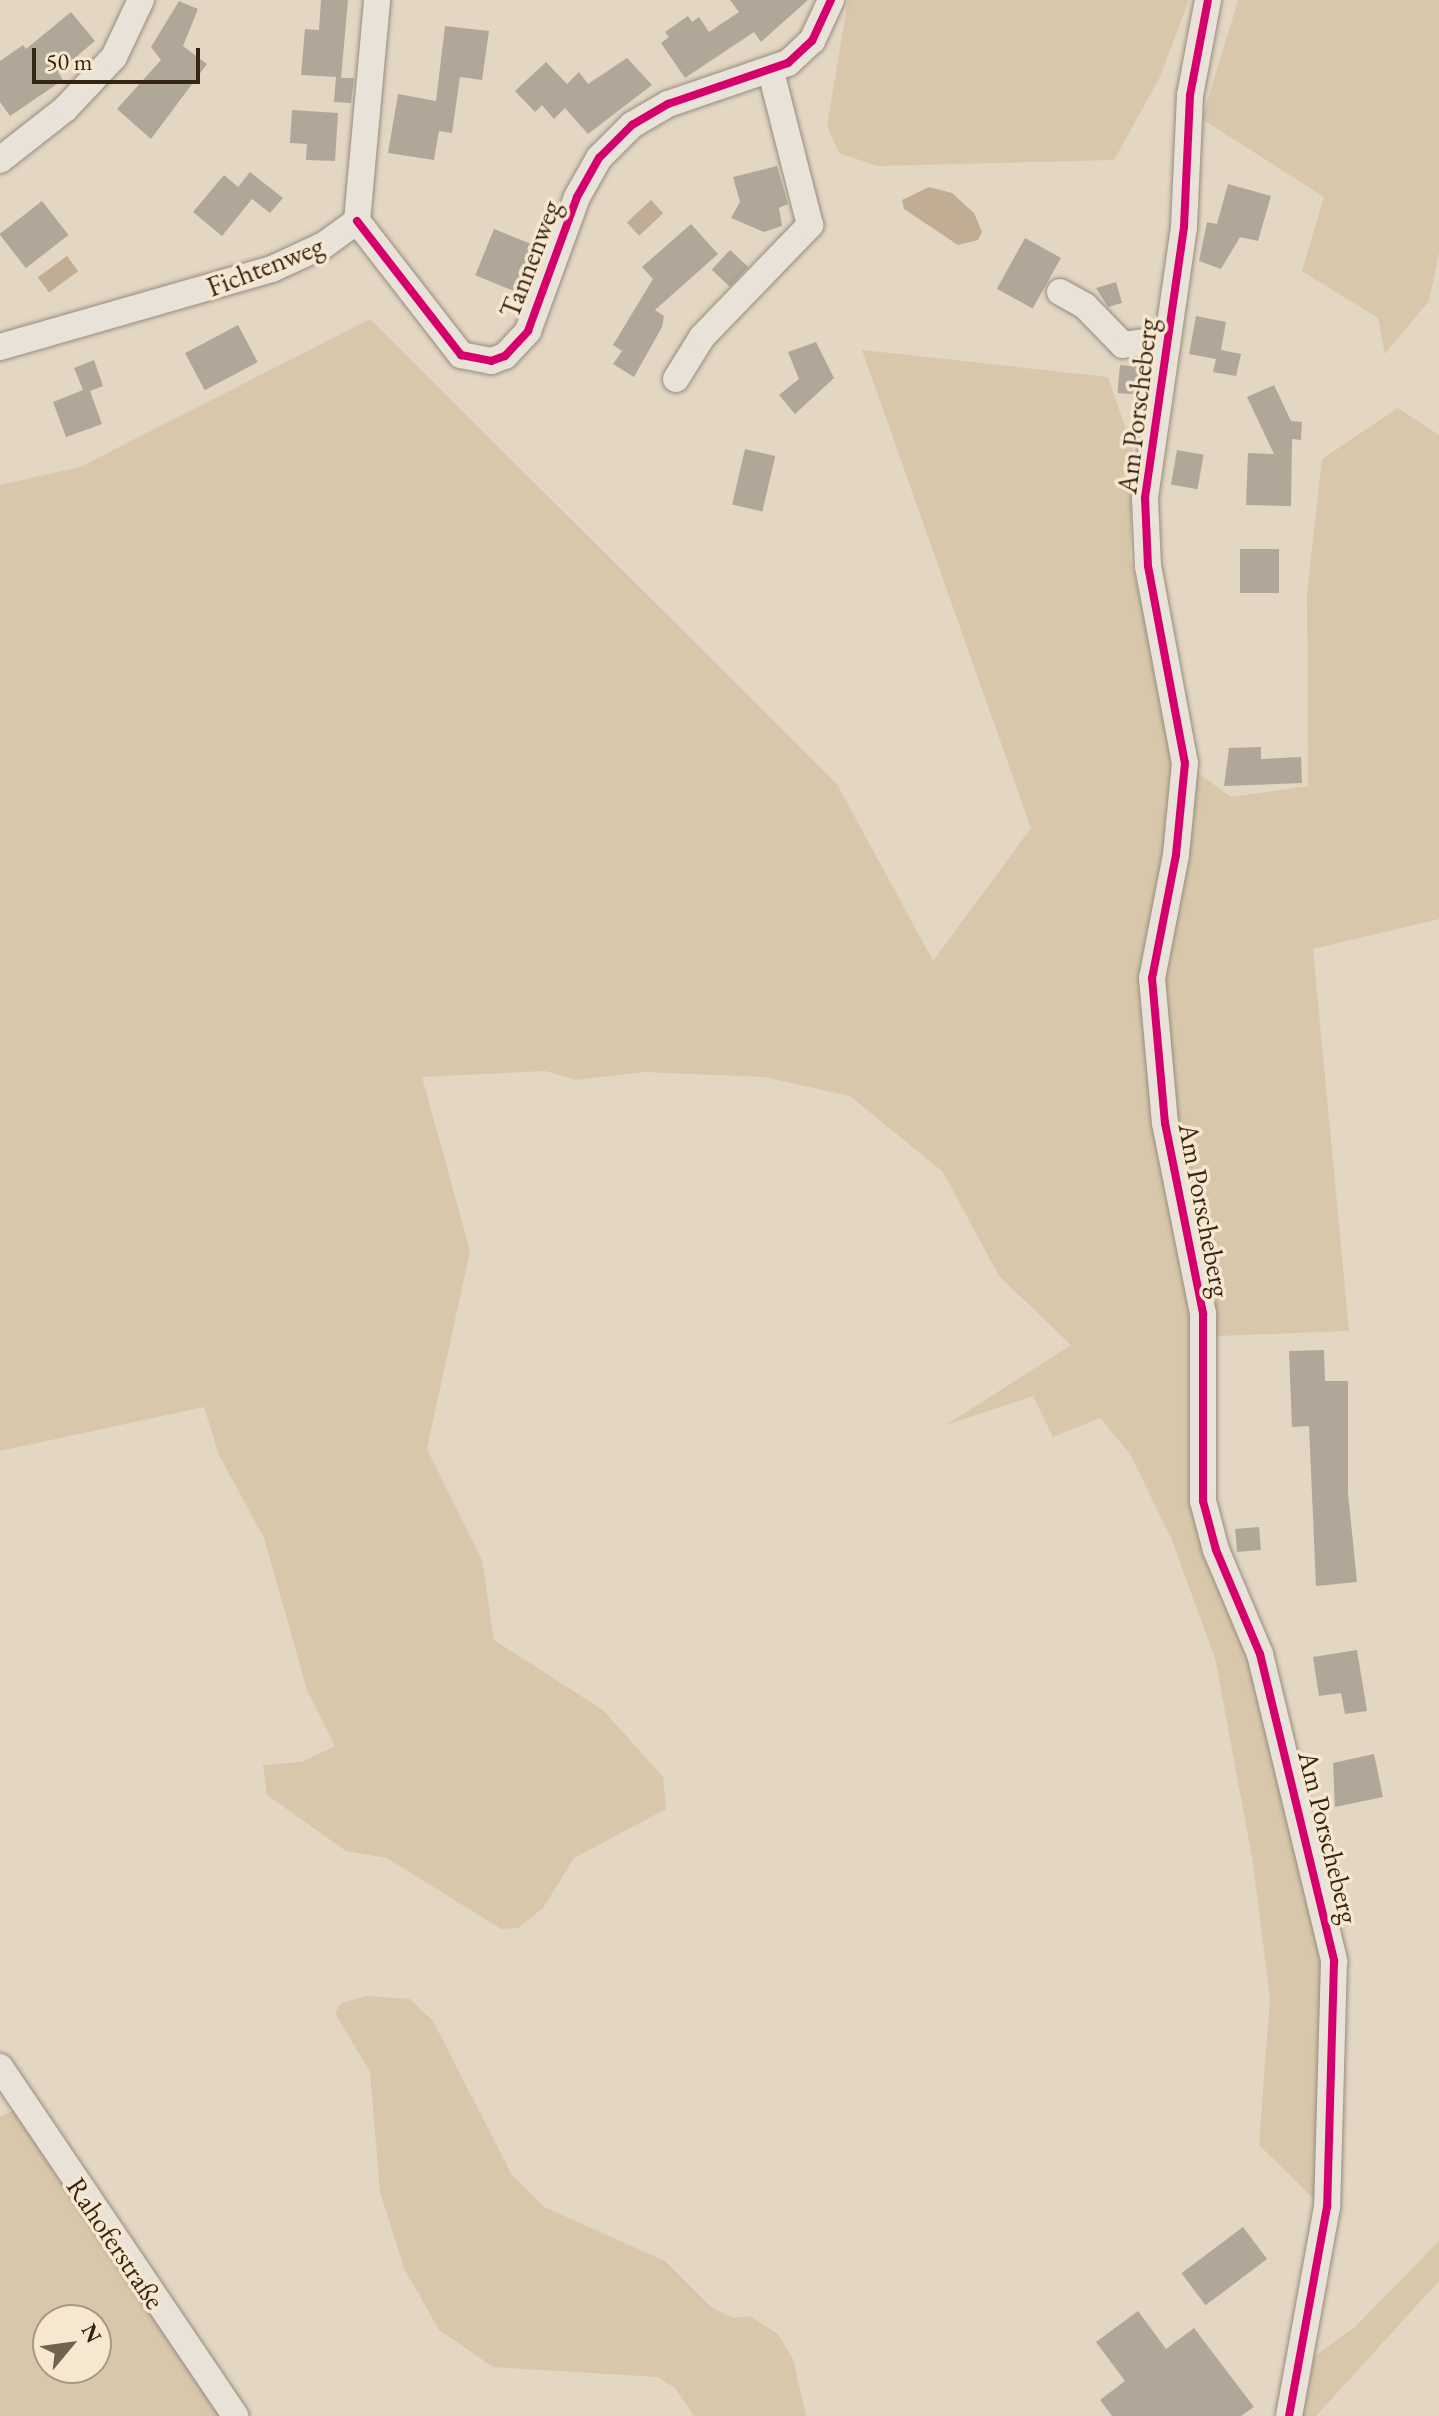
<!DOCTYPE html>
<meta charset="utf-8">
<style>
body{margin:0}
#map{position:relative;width:1439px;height:2416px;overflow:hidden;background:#e3d6c3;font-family:"EB Garamond",serif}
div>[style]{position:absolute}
.green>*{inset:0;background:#d9c7ac}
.water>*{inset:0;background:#c0ad93;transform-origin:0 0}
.building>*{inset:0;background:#b0a799;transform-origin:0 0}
.roads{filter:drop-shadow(0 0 2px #968c7f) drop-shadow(0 0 2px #968c7f)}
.minor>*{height:26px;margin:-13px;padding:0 13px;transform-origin:13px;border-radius:13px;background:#e8e2d8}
.cycleway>*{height:8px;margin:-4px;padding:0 4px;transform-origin:4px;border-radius:4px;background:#d6006c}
span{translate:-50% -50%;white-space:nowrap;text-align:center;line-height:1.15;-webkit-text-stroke:7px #f5e7d0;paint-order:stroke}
.street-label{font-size:28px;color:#362412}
.north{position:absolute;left:32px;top:2304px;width:80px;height:80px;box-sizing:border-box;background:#f5e7d0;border:2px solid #a99984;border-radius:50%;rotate:61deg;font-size:22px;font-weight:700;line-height:32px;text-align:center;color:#362412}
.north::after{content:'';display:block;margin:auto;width:28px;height:36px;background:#736250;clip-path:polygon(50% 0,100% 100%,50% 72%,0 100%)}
.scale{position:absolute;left:32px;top:48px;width:168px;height:36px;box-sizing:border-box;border:4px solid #362412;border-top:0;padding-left:10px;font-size:24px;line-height:28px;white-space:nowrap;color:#362412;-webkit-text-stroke:6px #f5e7d0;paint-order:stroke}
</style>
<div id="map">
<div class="green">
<div style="clip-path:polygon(848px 0,1189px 0,1160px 77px,1114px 160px,877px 166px,839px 153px,827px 126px)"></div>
<div style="clip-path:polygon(1238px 0,1439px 0,1439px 253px,1429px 301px,1385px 354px,1378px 318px,1302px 271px,1324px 197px,1202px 119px)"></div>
<div style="clip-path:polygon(370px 319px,837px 784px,933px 961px,1031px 828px,862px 350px,1108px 377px,1133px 450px,1130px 556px,1179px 759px,1231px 797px,1308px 786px,1307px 593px,1322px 459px,1398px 408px,1439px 435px,1439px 919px,1313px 949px,1349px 1331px,1217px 1336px,1203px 1347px,1224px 1589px,1241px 1624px,1325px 1945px,1320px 2205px,1259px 2145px,1270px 1998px,1252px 1857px,1215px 1658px,1171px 1538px,1130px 1454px,1100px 1418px,1053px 1437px,1033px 1396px,946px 1425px,1071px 1345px,999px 1276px,943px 1172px,850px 1096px,764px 1077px,644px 1072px,576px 1080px,545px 1071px,422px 1077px,470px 1251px,427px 1449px,482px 1560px,494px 1640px,603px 1710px,663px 1777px,666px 1809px,574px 1858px,543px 1908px,518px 1928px,501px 1929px,387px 1858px,346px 1851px,267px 1795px,263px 1765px,302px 1762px,335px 1746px,307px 1690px,264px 1538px,219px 1455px,204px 1407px,0 1451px,0 485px,80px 467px)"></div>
<div style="clip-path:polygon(367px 1996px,410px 1999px,433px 2021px,512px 2175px,544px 2207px,665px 2261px,711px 2307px,733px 2318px,750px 2316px,778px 2334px,793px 2359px,806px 2416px,694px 2416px,675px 2388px,658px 2377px,493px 2367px,439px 2330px,404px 2268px,380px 2192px,370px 2072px,335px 2013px,341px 2003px)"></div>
<div style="clip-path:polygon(evenodd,14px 2110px,224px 2416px,0 2416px,0 2117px,14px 2110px,48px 2320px,96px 2320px,96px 2368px,48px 2368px,48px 2320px)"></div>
<div style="clip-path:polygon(1439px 2241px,1439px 2281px,1316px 2416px,1297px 2416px,1309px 2360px,1355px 2327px)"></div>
</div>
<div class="water">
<div style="clip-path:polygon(929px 187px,952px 193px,974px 213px,982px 232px,978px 240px,958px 245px,904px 209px,902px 200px)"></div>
<div style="left:651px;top:200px;width:18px;height:33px;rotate:47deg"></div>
<div style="left:67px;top:256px;width:19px;height:36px;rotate:54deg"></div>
</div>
<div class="building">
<div style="clip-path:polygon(321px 0,348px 0,341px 78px,354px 78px,351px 103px,334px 102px,336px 77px,301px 75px,305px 29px,319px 30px)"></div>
<div style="clip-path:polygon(730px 0,808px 0,761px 42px,754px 32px,685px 78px,661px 43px,669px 37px,665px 32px,688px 16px,692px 22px,699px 17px,709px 32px,739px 12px)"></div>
<div style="clip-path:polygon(179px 1px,198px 9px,183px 46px,207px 64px,151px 139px,117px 109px,161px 60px,151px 47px)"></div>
<div style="clip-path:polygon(71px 12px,95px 41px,58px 72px,63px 80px,10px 116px,0 102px,0 61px,23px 45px,26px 49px)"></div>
<div style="clip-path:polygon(445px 26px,489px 31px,482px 80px,460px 77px,452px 133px,439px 131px,434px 160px,388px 153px,398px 94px,436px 101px)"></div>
<div style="clip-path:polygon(627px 58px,652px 85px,588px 134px,565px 108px,554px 119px,542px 105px,535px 112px,515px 91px,546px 62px,567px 84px,579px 72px,588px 84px)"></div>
<div style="clip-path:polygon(292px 110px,338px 113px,335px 161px,306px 160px,307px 144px,290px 143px)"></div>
<div style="clip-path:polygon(777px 166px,788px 204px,779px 208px,782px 226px,764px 232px,731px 218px,740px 202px,733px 177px)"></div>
<div style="clip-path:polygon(250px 172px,283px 198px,270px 213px,252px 199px,222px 236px,193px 212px,224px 175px,238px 187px)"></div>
<div style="clip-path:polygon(1228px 184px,1271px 196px,1258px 241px,1240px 237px,1221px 269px,1199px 261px,1207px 222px,1217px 224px)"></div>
<div style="left:42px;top:201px;width:43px;height:54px;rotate:52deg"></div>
<div style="clip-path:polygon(691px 224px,718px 254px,655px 310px,664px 316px,662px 327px,634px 377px,613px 364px,622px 351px,613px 345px,653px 279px,642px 267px)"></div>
<div style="left:494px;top:229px;width:43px;height:50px;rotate:22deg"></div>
<div style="left:1025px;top:238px;width:41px;height:58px;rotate:29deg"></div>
<div style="left:730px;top:250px;width:25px;height:27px;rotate:43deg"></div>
<div style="clip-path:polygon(1116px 282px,1122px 303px,1108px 307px,1096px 288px)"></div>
<div style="clip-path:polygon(1196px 316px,1226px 322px,1221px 350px,1241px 354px,1236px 376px,1213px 372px,1216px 359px,1189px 354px)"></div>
<div style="left:238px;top:325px;width:42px;height:60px;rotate:62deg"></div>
<div style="clip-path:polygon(816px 342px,834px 378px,795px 414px,779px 395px,799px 379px,788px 352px)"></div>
<div style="clip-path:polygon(94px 360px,103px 386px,90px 391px,102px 424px,66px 437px,53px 402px,83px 390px,74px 368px)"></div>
<div style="left:1120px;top:365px;width:24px;height:28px;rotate:5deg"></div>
<div style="clip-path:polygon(1274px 385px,1291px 421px,1302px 422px,1301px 440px,1292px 439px,1291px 506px,1246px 505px,1248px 453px,1274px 454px,1247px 397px)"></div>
<div style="left:745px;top:449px;width:31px;height:57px;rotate:13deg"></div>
<div style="left:1177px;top:450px;width:27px;height:35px;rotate:10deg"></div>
<div style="left:1240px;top:549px;width:39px;height:44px"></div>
<div style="clip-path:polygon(1261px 747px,1261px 759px,1301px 757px,1302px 783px,1224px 786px,1229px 748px)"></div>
<div style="clip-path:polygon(1324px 1350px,1325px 1381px,1348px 1381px,1348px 1493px,1357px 1582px,1316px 1586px,1309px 1426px,1292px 1427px,1289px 1351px)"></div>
<div style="left:1259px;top:1527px;width:23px;height:24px;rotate:85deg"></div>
<div style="clip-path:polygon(1357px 1650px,1367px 1711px,1345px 1714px,1341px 1693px,1319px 1696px,1313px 1657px)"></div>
<div style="clip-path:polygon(1374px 1754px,1383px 1797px,1335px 1807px,1333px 1763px)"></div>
<div style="left:1243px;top:2227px;width:40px;height:77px;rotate:53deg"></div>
<div style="clip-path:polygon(1138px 2311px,1166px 2349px,1194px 2328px,1254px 2407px,1241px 2416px,1112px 2416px,1100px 2400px,1125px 2381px,1096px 2342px)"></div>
</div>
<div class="roads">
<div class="minor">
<div style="left:1208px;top:0;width:97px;rotate:100.7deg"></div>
<div style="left:1190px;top:95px;width:132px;rotate:92.6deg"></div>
<div style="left:1184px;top:227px;width:274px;rotate:98.2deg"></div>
<div style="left:1145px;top:498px;width:68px;rotate:87.5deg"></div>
<div style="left:1148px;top:566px;width:200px;rotate:79.4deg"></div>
<div style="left:1185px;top:763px;width:92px;rotate:95.6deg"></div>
<div style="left:1176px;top:855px;width:125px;rotate:101deg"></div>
<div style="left:1152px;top:978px;width:146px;rotate:84.9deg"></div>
<div style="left:1165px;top:1123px;width:195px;rotate:78.7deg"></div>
<div style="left:1203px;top:1314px;width:187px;rotate:90deg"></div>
<div style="left:1203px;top:1501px;width:51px;rotate:75.1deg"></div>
<div style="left:1216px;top:1550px;width:113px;rotate:67.1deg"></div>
<div style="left:1260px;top:1654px;width:316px;rotate:76.4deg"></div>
<div style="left:1334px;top:1961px;width:246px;rotate:91.6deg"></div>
<div style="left:1327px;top:2207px;width:212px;rotate:100.3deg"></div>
<div style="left:0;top:160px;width:83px;rotate:-38.1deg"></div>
<div style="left:65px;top:109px;width:71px;rotate:-46.7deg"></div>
<div style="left:114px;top:57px;width:63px;rotate:-64.7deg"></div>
<div style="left:357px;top:221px;width:170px;rotate:52.2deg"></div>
<div style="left:461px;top:355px;width:31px;rotate:11deg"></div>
<div style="left:491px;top:361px;width:15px;rotate:-20deg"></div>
<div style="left:505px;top:356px;width:34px;rotate:-47deg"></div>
<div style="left:528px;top:331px;width:143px;rotate:-69.9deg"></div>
<div style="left:577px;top:197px;width:45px;rotate:-60.6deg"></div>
<div style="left:599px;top:158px;width:47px;rotate:-45deg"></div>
<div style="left:632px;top:125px;width:42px;rotate:-30.3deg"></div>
<div style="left:668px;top:104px;width:127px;rotate:-18.9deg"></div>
<div style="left:788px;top:63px;width:33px;rotate:-43deg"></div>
<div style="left:812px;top:41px;width:45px;rotate:-65.1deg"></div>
<div style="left:1060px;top:292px;width:29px;rotate:29deg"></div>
<div style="left:1085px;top:306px;width:54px;rotate:45.7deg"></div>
<div style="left:1123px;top:345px;width:42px;rotate:-8.1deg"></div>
<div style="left:0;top:347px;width:283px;rotate:-16deg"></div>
<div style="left:272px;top:269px;width:57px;rotate:-24.8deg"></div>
<div style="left:324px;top:245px;width:41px;rotate:-36deg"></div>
<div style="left:357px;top:221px;width:222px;rotate:-84.8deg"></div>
<div style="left:676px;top:379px;width:49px;rotate:-58.2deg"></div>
<div style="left:702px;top:337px;width:156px;rotate:-46deg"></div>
<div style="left:810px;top:225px;width:158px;rotate:-104.3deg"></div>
<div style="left:0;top:2067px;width:421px;rotate:56deg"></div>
</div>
</div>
<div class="cycleway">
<div style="left:1208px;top:0;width:97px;rotate:100.7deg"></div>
<div style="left:1190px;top:95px;width:132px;rotate:92.6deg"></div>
<div style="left:1184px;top:227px;width:274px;rotate:98.2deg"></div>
<div style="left:1145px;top:498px;width:68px;rotate:87.5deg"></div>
<div style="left:1148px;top:566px;width:200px;rotate:79.4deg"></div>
<div style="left:1185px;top:763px;width:92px;rotate:95.6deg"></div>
<div style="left:1176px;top:855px;width:125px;rotate:101deg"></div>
<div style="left:1152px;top:978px;width:146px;rotate:84.9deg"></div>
<div style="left:1165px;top:1123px;width:195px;rotate:78.7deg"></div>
<div style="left:1203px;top:1314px;width:187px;rotate:90deg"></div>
<div style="left:1203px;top:1501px;width:51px;rotate:75.1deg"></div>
<div style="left:1216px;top:1550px;width:113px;rotate:67.1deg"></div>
<div style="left:1260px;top:1654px;width:316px;rotate:76.4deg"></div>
<div style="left:1334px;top:1961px;width:246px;rotate:91.6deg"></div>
<div style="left:1327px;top:2207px;width:212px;rotate:100.3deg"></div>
<div style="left:357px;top:221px;width:170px;rotate:52.2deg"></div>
<div style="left:461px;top:355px;width:31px;rotate:11deg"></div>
<div style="left:491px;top:361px;width:15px;rotate:-20deg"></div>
<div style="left:505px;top:356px;width:34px;rotate:-47deg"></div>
<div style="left:528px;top:331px;width:143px;rotate:-69.9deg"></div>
<div style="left:577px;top:197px;width:45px;rotate:-60.6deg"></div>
<div style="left:599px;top:158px;width:47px;rotate:-45deg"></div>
<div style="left:632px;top:125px;width:42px;rotate:-30.3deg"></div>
<div style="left:668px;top:104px;width:127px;rotate:-18.9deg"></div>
<div style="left:788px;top:63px;width:33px;rotate:-43deg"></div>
<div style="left:812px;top:41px;width:45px;rotate:-65.1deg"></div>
</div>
<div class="street-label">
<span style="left:530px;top:259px;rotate:-69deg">Tannenweg</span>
<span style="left:265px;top:266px;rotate:-21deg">Fichtenweg</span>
<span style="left:1137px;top:406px;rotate:-83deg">Am Porscheberg</span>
<span style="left:1205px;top:1210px;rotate:79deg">Am Porscheberg</span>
<span style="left:1329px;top:1837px;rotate:76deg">Am Porscheberg</span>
<span style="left:116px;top:2243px;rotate:56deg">Rahoferstraße</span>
</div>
<div class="north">N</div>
<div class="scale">50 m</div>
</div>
